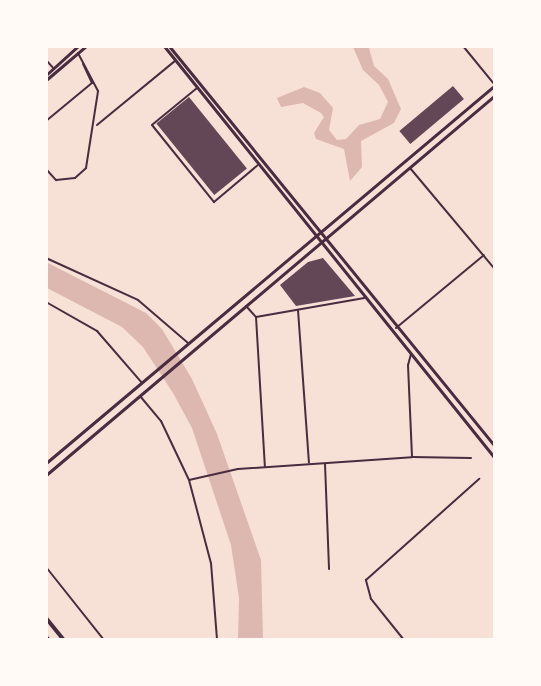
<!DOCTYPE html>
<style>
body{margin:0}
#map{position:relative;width:541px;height:686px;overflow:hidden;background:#f7e1d7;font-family:"Golos Text",sans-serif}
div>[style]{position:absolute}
.water>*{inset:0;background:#dcb8b0}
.building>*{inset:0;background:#644757;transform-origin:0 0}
.minor>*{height:2px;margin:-1px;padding:0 1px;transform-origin:1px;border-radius:1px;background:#4a2c40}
.tertiary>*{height:2px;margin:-1px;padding:0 1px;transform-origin:1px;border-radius:1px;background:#4a2c40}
.secondary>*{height:3px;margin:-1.5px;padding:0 1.5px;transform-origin:1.5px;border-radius:1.5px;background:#4a2c40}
.motorway>*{height:4px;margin:-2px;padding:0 2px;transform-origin:2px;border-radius:2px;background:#4a2c40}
span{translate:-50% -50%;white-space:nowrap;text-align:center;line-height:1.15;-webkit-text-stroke:4.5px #fffaf5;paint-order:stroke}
.frame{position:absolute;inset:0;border:48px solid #fffaf5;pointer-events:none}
</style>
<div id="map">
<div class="water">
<div style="clip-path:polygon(353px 47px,369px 48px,374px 66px,388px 79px,401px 109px,394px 123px,361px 141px,362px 167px,350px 181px,344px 149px,316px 139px,314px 133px,324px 117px,321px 113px,303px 103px,281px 107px,277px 98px,304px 87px,320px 93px,333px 108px,329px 130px,337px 140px,346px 139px,359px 125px,380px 119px,388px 102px,379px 85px,363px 70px)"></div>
<div style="clip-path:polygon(46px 262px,146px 313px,162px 329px,192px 379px,217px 434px,261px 560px,263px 639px,238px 639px,239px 598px,231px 545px,192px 428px,173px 393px,143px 347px,122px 327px,47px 288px)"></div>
</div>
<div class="building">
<div style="left:453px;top:86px;width:17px;height:70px;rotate:50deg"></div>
<div style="left:189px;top:97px;width:92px;height:42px;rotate:51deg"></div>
<div style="clip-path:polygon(323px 258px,355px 296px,296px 306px,280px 285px,308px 262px)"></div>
</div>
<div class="minor">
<div style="left:46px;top:60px;width:12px;rotate:48deg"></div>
<div style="left:197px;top:88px;width:58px;rotate:140.6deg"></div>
<div style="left:152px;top:125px;width:99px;rotate:51.2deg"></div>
<div style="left:214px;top:202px;width:57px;rotate:-40.1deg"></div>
<div style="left:46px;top:121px;width:60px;rotate:-39.6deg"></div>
<div style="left:92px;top:83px;width:21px;rotate:-115deg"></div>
<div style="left:97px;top:125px;width:101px;rotate:-39.4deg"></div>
<div style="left:410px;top:168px;width:131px;rotate:50deg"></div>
<div style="left:46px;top:169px;width:15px;rotate:48deg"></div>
<div style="left:56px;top:180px;width:19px;rotate:-6deg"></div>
<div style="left:75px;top:178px;width:15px;rotate:-42deg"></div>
<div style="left:86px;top:168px;width:78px;rotate:-81.1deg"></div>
<div style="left:98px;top:91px;width:43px;rotate:-117.8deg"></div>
<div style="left:46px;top:258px;width:101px;rotate:24.5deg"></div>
<div style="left:138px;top:300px;width:66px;rotate:40.7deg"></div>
<div style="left:46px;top:302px;width:59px;rotate:29.6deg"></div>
<div style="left:97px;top:331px;width:69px;rotate:49.1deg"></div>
<div style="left:256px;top:317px;width:150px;rotate:86.6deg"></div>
<div style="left:396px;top:328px;width:114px;rotate:-39.7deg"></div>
<div style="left:411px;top:354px;width:11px;rotate:105deg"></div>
<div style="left:408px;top:365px;width:92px;rotate:87.5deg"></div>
<div style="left:189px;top:480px;width:50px;rotate:-12.7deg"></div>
</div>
<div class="tertiary">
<div style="left:463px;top:46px;width:49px;rotate:50.8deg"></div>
<div style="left:246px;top:306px;width:15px;rotate:48deg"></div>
<div style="left:256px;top:317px;width:110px;rotate:-10deg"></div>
<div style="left:298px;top:310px;width:153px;rotate:85.9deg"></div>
<div style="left:140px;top:396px;width:33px;rotate:50deg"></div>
<div style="left:161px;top:421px;width:65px;rotate:64.6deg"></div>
<div style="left:189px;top:480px;width:86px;rotate:75.2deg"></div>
<div style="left:211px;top:563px;width:77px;rotate:85.5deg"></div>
<div style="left:325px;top:464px;width:105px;rotate:87.8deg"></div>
<div style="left:238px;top:469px;width:174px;rotate:-3.9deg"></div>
<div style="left:412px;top:457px;width:59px;rotate:1deg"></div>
<div style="left:46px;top:567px;width:93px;rotate:51.5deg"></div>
<div style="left:404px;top:640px;width:53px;rotate:-128.8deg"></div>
<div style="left:371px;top:599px;width:20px;rotate:-105deg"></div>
<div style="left:366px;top:580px;width:152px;rotate:-41.8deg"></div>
</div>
<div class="secondary">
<div style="left:164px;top:46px;width:527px;rotate:51.24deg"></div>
<div style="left:169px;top:46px;width:515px;rotate:50.84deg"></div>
<div style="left:46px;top:75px;width:43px;rotate:-42.2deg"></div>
<div style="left:46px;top:80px;width:52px;rotate:-40.4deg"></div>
<div style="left:46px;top:463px;width:586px;rotate:-40.08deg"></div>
<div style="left:46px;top:475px;width:587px;rotate:-40.23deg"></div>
</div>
<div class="motorway">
<div style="left:46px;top:618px;width:28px;rotate:51deg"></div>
<div style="left:46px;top:637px;width:4px;rotate:45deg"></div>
</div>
<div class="frame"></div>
</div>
